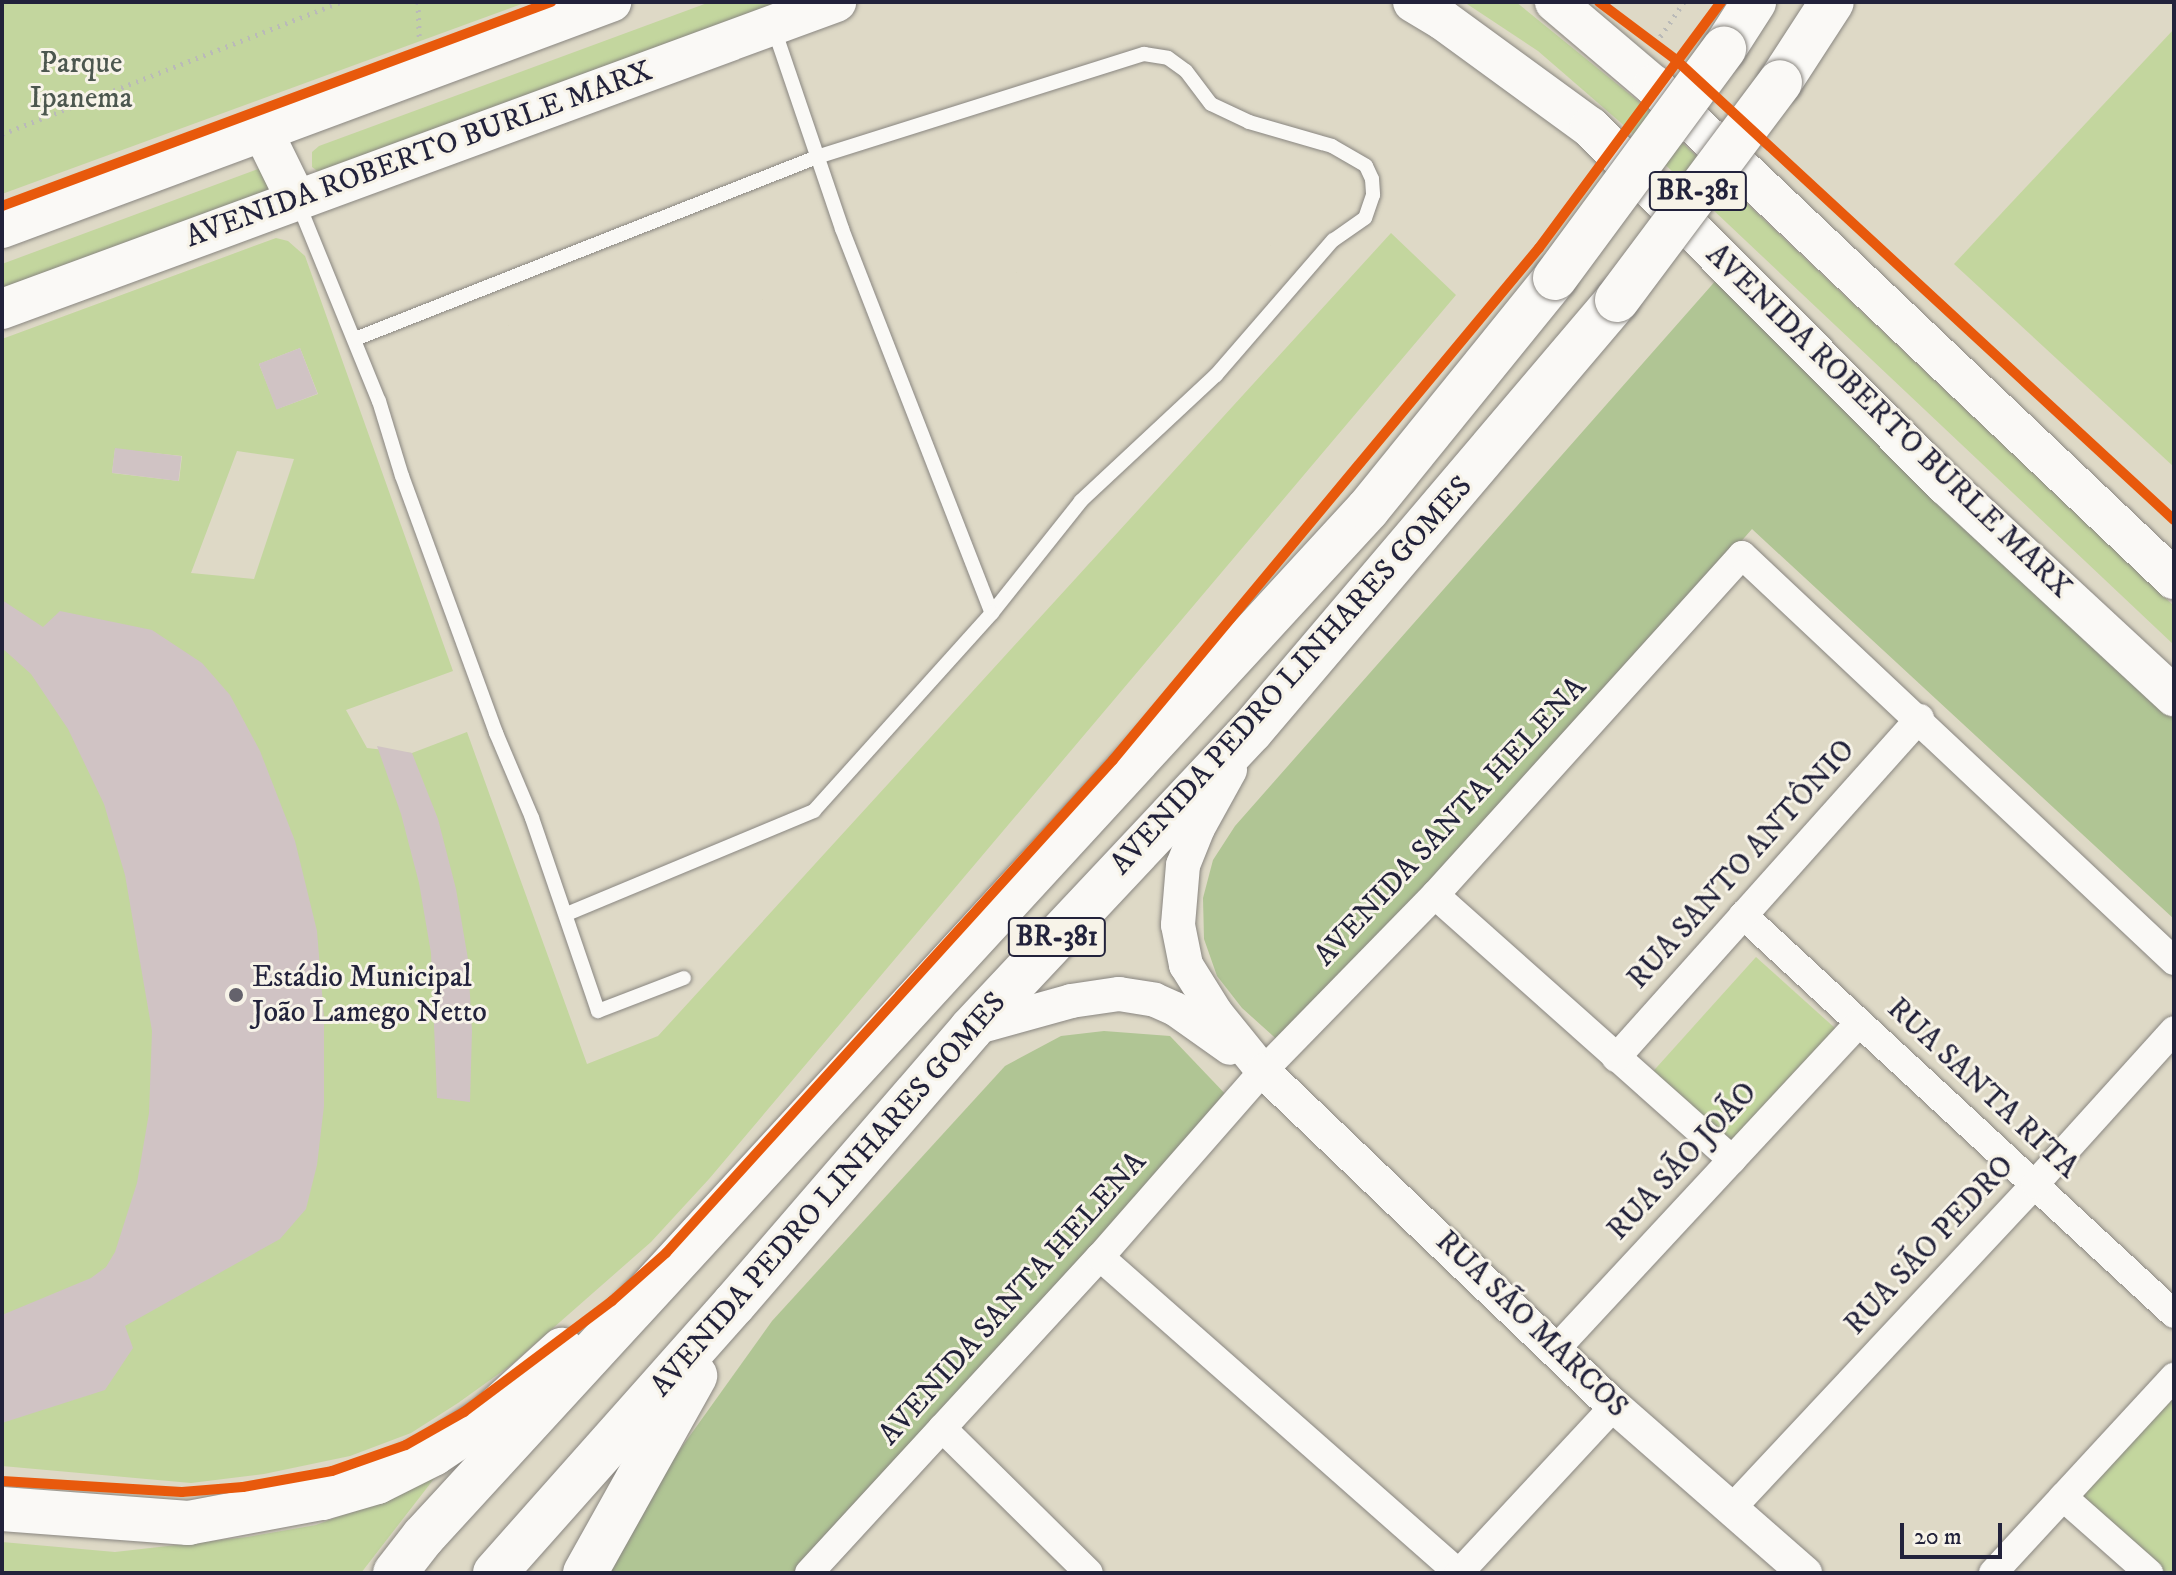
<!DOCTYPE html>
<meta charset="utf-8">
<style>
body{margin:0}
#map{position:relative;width:2176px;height:1575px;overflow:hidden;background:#ded9c6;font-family:"IM FELL DW Pica",serif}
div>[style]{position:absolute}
.green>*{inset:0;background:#c3d69e;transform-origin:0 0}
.forest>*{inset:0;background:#b0c594}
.building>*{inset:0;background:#d0c3c4;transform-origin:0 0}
.path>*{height:5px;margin-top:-2.5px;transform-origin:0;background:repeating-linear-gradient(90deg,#babab8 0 2px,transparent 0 8px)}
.roads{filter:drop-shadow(0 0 2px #898681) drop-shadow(0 0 2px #898681)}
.service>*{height:14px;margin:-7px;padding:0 7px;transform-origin:7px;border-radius:7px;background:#faf9f6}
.minor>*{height:28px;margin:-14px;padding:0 14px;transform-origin:14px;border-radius:14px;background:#faf9f6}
.tertiary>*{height:34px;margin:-17px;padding:0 17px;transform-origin:17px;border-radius:17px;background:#faf9f6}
.secondary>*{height:40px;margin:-20px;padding:0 20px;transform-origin:20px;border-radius:20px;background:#faf9f6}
.trunk>*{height:44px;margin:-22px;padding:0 22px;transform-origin:22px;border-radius:22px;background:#faf9f6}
.bridges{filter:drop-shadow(0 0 2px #898681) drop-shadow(0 0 2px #898681)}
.trunk-bridge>*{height:44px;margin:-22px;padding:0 22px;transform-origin:22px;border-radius:22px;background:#faf9f6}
.cycleway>*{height:10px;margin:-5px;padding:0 5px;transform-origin:5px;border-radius:5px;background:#e8590c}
.dots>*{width:22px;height:22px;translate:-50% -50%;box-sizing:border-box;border:4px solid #f7f3e8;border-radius:50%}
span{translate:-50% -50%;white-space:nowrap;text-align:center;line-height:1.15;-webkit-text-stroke:6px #f7f3e8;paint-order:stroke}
.shield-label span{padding:2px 6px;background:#f7f3e8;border:2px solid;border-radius:6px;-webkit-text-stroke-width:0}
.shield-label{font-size:28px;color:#22223b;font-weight:700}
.park-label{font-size:30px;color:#4c574f}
.street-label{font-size:30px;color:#22223b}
.poi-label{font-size:30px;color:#22223b}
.left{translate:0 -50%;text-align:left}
.frame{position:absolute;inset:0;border:4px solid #22223b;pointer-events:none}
.scale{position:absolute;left:1900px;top:1523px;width:102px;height:36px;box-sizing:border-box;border:4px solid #22223b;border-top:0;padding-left:10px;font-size:24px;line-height:28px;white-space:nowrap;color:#22223b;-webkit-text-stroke:6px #f7f3e8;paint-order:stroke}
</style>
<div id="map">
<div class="green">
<div style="clip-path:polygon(2px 2px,527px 2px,2px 194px)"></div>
<div style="clip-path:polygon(710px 2px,785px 2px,320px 173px,312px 167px,312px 152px,319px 146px)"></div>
<div style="clip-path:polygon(1464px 2px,1516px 2px,1638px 101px,2174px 606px,2174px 645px,1620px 122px,1538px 51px)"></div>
<div style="clip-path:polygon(2174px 29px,2174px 467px,1954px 264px)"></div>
<div style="clip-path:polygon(261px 168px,274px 189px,2px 297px,2px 264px)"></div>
<div style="clip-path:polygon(evenodd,1391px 233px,1456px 295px,709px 1179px,651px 1242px,511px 1365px,458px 1403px,411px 1433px,350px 1456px,264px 1474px,191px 1483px,2px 1466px,2px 339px,276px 238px,288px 241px,305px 256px,453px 671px,346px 710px,367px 748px,412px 753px,467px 732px,587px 1064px,658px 1036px,1391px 233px,300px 348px,318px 394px,277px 409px,259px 364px,300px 348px,1391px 233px,115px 449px,182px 456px,179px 481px,112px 473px,115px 449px,1391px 233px,237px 451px,294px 459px,254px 579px,191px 573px,237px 451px)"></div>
<div style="left:1756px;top:957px;width:113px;height:154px;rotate:42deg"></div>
<div style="clip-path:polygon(2174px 1397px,2174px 1573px,2164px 1573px,2081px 1496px)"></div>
<div style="clip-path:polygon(440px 1471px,361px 1573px,2px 1573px,2px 1542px,115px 1552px,247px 1537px,316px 1525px,375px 1503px)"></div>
</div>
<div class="forest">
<div style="clip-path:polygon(1718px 278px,2174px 705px,2174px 919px,1752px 529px,1292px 1053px,1242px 1008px,1217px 976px,1204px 939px,1203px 898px,1213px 860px,1235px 826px)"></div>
<div style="clip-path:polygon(1104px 1031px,1170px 1036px,1231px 1100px,797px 1573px,600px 1573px,613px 1543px,772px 1321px,1005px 1066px,1061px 1036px)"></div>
</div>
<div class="building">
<div style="left:300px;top:348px;width:49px;height:44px;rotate:69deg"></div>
<div style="left:115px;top:448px;width:67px;height:25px;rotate:7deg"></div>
<div style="clip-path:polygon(2px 600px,43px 627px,60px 611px,152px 630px,202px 663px,230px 695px,260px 751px,295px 841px,317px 931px,324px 1017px,324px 1106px,317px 1165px,306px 1209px,280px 1239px,125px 1326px,133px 1348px,105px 1390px,2px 1423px,2px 1315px,91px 1278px,106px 1267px,115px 1252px,137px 1183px,149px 1113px,152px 1031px,125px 875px,104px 804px,68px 729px,31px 674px,2px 648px)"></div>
<div style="clip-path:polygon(377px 746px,412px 753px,438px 819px,456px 889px,468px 959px,472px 1031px,470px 1102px,437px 1098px,431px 953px,419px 883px,401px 814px)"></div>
</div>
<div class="path">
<div style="left:418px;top:2px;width:35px;rotate:88deg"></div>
<div style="left:1656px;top:43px;width:50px;rotate:-55.7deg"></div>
<div style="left:2px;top:134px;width:364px;rotate:-21.3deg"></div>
</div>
<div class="roads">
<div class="service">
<div style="left:774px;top:29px;width:211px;rotate:71.2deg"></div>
<div style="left:842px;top:229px;width:412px;rotate:68.7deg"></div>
<div style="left:298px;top:203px;width:214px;rotate:67.8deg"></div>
<div style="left:379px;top:401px;width:78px;rotate:73deg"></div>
<div style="left:402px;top:476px;width:274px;rotate:69.9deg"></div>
<div style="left:496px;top:733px;width:92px;rotate:67deg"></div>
<div style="left:532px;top:818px;width:204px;rotate:71.1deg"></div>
<div style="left:598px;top:1011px;width:92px;rotate:-21deg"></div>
<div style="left:355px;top:339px;width:500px;rotate:-21.5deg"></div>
<div style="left:820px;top:156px;width:340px;rotate:-17.5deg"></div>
<div style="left:1144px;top:54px;width:24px;rotate:9deg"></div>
<div style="left:1168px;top:58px;width:22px;rotate:36deg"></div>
<div style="left:1186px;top:71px;width:41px;rotate:52.9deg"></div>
<div style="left:1211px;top:104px;width:42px;rotate:25.3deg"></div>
<div style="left:1249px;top:122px;width:86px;rotate:16.1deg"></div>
<div style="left:1332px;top:146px;width:39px;rotate:30deg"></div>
<div style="left:1366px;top:166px;width:14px;rotate:65deg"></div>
<div style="left:1372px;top:179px;width:16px;rotate:86deg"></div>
<div style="left:1373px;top:195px;width:24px;rotate:109deg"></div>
<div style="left:1365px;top:218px;width:39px;rotate:145deg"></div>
<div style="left:1333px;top:240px;width:179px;rotate:130.9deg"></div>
<div style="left:1216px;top:375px;width:185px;rotate:137deg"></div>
<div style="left:1081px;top:501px;width:143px;rotate:128.5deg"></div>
<div style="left:992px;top:613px;width:266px;rotate:132deg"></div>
<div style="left:814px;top:811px;width:268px;rotate:157.4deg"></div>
</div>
<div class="minor">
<div style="left:1435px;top:895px;width:398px;rotate:41.7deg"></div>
<div style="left:1743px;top:915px;width:587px;rotate:42.79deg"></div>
<div style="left:1616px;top:1058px;width:456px;rotate:-48.2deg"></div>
<div style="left:1100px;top:1257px;width:478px;rotate:41.4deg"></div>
<div style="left:1557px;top:1348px;width:444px;rotate:-47.1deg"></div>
<div style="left:942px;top:1428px;width:206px;rotate:44.6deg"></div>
<div style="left:2063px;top:1497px;width:115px;rotate:41.5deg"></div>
<div style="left:1733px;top:1507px;width:442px;rotate:-46.9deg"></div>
<div style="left:2035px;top:1184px;width:207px;rotate:-47.9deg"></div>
<div style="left:809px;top:1573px;width:430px;rotate:-47.4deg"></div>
<div style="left:1100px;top:1257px;width:247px;rotate:-48.8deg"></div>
<div style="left:1263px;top:1071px;width:246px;rotate:-45.7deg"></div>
<div style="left:1435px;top:895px;width:458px;rotate:-47.9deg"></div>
<div style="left:1742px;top:555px;width:593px;rotate:43.22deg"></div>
<div style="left:1459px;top:1573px;width:228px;rotate:-47.1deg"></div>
<div style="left:1993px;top:1573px;width:267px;rotate:-47.3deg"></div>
</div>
<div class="tertiary">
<div style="left:1230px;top:770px;width:66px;rotate:118.9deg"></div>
<div style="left:1198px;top:828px;width:40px;rotate:112deg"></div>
<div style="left:1183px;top:865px;width:60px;rotate:94.8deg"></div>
<div style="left:1178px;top:925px;width:41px;rotate:78.7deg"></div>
<div style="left:1186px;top:965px;width:57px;rotate:58deg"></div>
<div style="left:1216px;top:1013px;width:75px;rotate:51deg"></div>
<div style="left:1263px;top:1071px;width:485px;rotate:43.7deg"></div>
<div style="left:1614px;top:1406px;width:254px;rotate:41.2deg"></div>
<div style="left:971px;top:1029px;width:104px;rotate:-15.6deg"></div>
<div style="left:1071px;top:1001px;width:49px;rotate:-8.3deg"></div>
<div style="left:1119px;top:994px;width:36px;rotate:9deg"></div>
<div style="left:1155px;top:1000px;width:22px;rotate:24deg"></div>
<div style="left:1175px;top:1009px;width:67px;rotate:35.3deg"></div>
</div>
<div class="secondary">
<div style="left:1413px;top:2px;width:35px;rotate:31deg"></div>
<div style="left:1443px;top:20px;width:182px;rotate:36.1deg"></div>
<div style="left:1590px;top:127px;width:505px;rotate:45.16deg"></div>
<div style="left:1946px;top:485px;width:311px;rotate:42.8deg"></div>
<div style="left:1555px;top:2px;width:128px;rotate:40.3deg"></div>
<div style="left:1653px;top:85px;width:718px;rotate:43.48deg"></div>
<div style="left:262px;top:130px;width:77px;rotate:63.8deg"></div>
<div style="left:2px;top:228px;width:650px;rotate:-20.36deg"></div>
<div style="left:2px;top:309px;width:889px;rotate:-20.21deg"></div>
</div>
<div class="trunk">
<div style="left:1724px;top:49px;width:56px;rotate:-57.4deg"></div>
<div style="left:1780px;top:82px;width:95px;rotate:-57deg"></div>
<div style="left:2px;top:1509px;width:187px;rotate:4.3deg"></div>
<div style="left:188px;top:1523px;width:136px;rotate:-10.6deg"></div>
<div style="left:322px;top:1498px;width:57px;rotate:-16.2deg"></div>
<div style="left:377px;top:1482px;width:63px;rotate:-26.6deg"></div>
<div style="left:433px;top:1454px;width:66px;rotate:-33.9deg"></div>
<div style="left:488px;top:1417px;width:100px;rotate:-42.2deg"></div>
<div style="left:395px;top:1573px;width:46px;rotate:-52.1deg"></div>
<div style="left:423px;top:1537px;width:1396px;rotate:-47.41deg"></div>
<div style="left:1368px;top:509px;width:297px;rotate:-51deg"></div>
<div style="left:495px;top:1573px;width:360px;rotate:-48.4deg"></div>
<div style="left:734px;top:1304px;width:363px;rotate:-49.2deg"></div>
<div style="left:971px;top:1029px;width:409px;rotate:-46.8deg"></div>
<div style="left:1251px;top:731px;width:565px;rotate:-49.66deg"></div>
<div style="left:585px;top:1573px;width:226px;rotate:-60.8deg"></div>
</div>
</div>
<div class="bridges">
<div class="trunk-bridge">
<div style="left:1555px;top:278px;width:285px;rotate:-53.6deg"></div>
<div style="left:1617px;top:300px;width:272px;rotate:-53.2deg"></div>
</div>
</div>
<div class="cycleway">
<div style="left:1599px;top:2px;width:95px;rotate:36.9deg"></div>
<div style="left:1675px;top:59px;width:679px;rotate:42.73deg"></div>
<div style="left:2px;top:206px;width:586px;rotate:-20.38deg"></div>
<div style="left:2px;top:1481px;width:180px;rotate:3.5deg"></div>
<div style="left:182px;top:1492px;width:61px;rotate:-4.7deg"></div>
<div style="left:243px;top:1487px;width:90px;rotate:-10.2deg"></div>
<div style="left:332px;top:1471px;width:78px;rotate:-19.4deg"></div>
<div style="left:406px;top:1445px;width:67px;rotate:-29.6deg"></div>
<div style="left:464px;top:1412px;width:185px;rotate:-36.9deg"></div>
<div style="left:612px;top:1301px;width:72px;rotate:-41.6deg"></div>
<div style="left:666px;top:1253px;width:665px;rotate:-47.8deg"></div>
<div style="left:1113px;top:760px;width:666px;rotate:-50.24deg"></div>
<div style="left:1539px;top:248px;width:306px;rotate:-53.5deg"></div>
</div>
<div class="dots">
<div style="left:236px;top:995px;background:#64626c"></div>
</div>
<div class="shield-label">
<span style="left:1698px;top:191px">BR-381</span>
<span style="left:1057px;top:937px">BR-381</span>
</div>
<div class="park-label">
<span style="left:81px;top:81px">Parque<br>Ipanema</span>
</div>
<div class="street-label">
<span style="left:419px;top:155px;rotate:-20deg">AVENIDA ROBERTO BURLE MARX</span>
<span style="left:1888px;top:422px;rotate:44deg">AVENIDA ROBERTO BURLE MARX</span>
<span style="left:1292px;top:676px;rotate:-48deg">AVENIDA PEDRO LINHARES GOMES</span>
<span style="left:1451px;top:822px;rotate:-47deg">AVENIDA SANTA HELENA</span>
<span style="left:1742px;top:865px;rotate:-48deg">RUA SANTO ANTÔNIO</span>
<span style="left:1982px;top:1089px;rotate:43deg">RUA SANTA RITA</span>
<span style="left:1683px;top:1162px;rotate:-47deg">RUA SÃO JOÃO</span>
<span style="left:829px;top:1195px;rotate:-49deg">AVENIDA PEDRO LINHARES GOMES</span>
<span style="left:1930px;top:1246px;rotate:-47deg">RUA SÃO PEDRO</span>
<span style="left:1013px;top:1299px;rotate:-48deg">AVENIDA SANTA HELENA</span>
<span style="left:1531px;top:1325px;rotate:44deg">RUA SÃO MARCOS</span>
</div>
<div class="poi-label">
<span class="left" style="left:252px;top:995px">Estádio Municipal<br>João Lamego Netto</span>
</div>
<div class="frame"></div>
<div class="scale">20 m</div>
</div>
